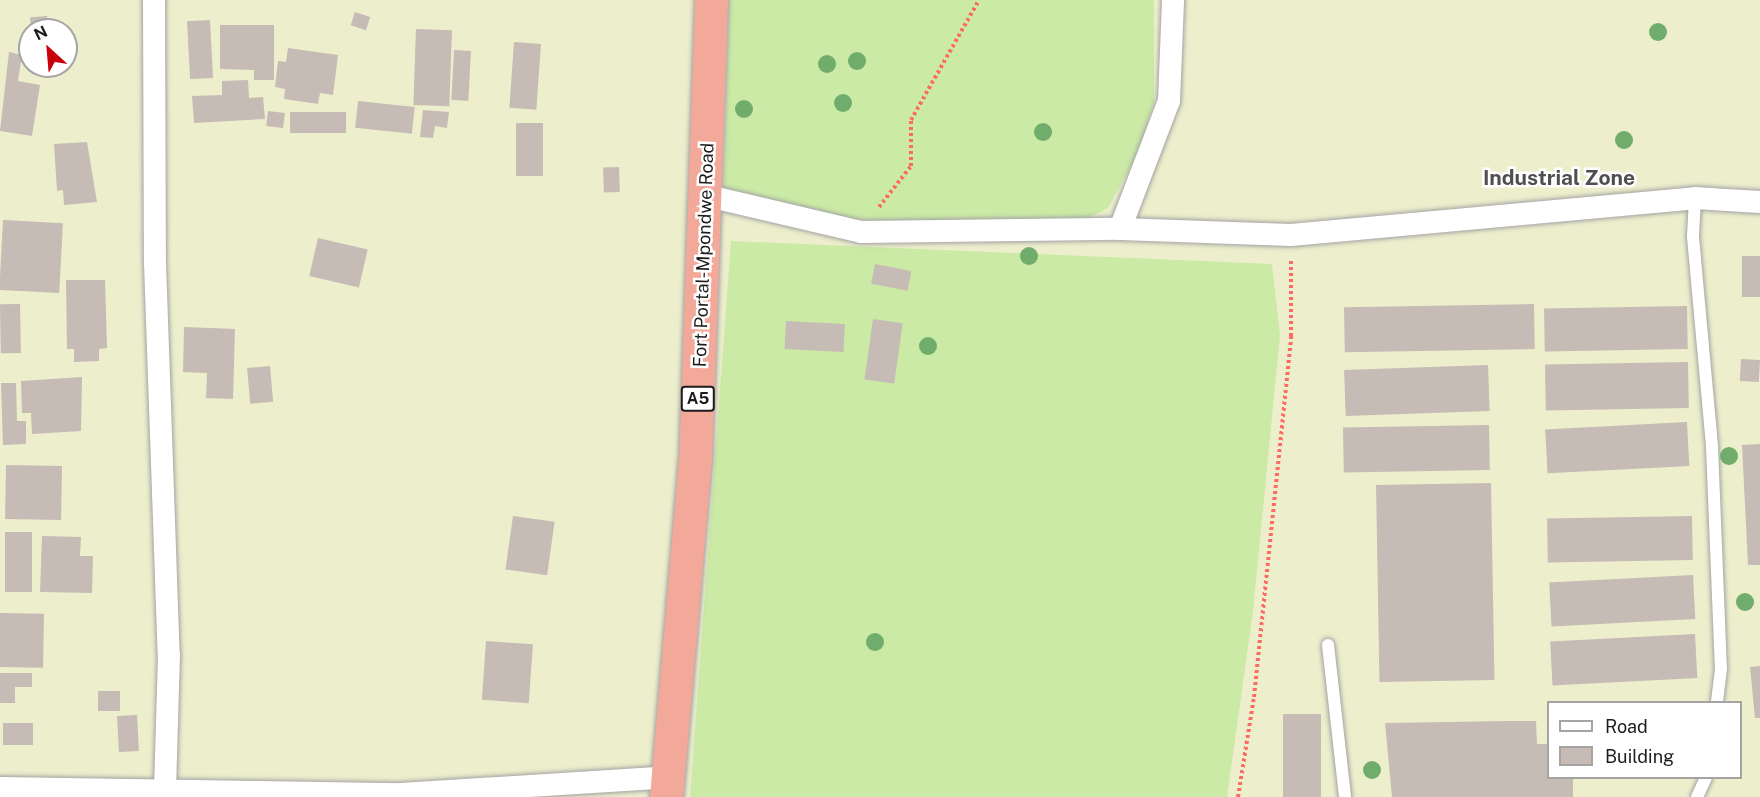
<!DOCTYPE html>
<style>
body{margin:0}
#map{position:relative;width:1760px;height:797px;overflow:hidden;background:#eee9e1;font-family:"Public Sans",sans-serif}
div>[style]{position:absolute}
.farmland>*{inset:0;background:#edeecc}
.grass>*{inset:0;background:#cbeaa5}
.building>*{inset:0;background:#c6bbb5;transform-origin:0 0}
.path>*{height:4px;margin-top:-2px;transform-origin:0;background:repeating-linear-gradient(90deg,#fd6b63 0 3px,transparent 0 6px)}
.roads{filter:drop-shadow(0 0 2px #a3a3a3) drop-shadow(0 0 2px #a3a3a3)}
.service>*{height:12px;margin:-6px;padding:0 6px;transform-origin:6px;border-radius:6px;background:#fff}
.minor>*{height:22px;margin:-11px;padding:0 11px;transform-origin:11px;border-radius:11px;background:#fff}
.trunk>*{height:33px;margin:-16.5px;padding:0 16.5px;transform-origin:16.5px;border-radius:16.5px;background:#f3a99a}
.trees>*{width:18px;height:18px;margin:-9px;border-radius:50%;background:#70ad6c}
span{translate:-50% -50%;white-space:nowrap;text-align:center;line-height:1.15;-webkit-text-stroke:5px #fff;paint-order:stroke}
.shield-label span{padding:2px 4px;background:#fff;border:2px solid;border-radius:4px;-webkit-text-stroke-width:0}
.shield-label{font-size:16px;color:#1c1c1c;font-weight:700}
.street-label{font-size:18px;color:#1c1c1c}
.quarter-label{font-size:21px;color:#4f4f4f;font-weight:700}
.legend{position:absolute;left:1547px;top:701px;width:195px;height:78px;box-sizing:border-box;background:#fff;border:2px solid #a4a4a4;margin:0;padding:8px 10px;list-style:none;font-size:18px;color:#1c1c1c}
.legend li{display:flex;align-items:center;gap:12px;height:30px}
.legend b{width:30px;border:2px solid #a4a4a4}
.north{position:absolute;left:18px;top:18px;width:60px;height:60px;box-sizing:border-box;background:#fff;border:2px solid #a4a4a4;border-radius:50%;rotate:334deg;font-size:16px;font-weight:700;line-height:24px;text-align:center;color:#1c1c1c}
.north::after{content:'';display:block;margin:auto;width:21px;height:27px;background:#c8000a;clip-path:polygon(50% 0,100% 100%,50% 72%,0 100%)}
</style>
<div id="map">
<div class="farmland">
<div style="clip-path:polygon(evenodd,0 0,1760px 0,1760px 797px,0 797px,0 0,30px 30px,66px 30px,66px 66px,30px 66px,30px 30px,0 0,1548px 702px,1740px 702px,1740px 778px,1548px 778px,1548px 702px)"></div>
</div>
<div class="grass">
<div style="clip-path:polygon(729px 0,1154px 0,1154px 101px,1139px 151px,1108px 208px,1081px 222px,870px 220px,743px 209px,724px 187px)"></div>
<div style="clip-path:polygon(731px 241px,1272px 264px,1280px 335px,1253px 611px,1227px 797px,690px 797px)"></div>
</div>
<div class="building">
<div style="left:355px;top:12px;width:16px;height:14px;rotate:18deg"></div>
<div style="left:47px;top:16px;width:14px;height:17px;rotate:86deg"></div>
<div style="left:210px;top:20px;width:58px;height:23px;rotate:87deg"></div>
<div style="clip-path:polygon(220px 25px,274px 25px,274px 80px,254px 80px,254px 70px,220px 69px)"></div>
<div style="left:416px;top:29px;width:36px;height:76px;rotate:2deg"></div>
<div style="left:514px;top:42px;width:27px;height:66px;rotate:4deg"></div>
<div style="clip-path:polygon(288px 48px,338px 55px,333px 95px,320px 93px,318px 104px,284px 99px,285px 89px,275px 87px,278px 61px,286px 62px)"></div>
<div style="left:454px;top:50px;width:17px;height:50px;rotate:3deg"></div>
<div style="clip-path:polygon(9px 52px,22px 55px,18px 81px,40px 85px,32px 136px,0 131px)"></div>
<div style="clip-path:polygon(248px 80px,249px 98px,263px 97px,265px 119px,194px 123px,192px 96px,222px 95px,222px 81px)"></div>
<div style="left:358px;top:101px;width:57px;height:27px;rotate:6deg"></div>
<div style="clip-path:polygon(423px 110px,449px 112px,447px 128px,435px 126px,433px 138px,420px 137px)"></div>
<div style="left:268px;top:111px;width:17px;height:15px;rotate:7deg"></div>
<div style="left:346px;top:112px;width:21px;height:56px;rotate:90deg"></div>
<div style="left:516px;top:123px;width:27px;height:53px"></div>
<div style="clip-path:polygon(87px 142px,97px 202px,64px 205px,63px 190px,57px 191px,54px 144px)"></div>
<div style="left:619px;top:167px;width:25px;height:16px;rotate:88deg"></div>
<div style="left:3px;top:220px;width:60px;height:70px;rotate:3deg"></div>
<div style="left:318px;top:238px;width:51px;height:39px;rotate:13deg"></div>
<div style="left:1742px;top:256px;width:18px;height:41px"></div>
<div style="left:875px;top:264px;width:37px;height:20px;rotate:11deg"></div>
<div style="clip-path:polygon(66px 280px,105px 280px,107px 348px,99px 349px,99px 361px,74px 362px,74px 349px,67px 349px)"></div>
<div style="left:20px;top:304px;width:49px;height:20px;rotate:89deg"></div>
<div style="left:1534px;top:304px;width:45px;height:190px;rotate:89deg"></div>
<div style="left:1687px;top:306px;width:43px;height:143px;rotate:89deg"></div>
<div style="left:873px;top:319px;width:30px;height:61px;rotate:8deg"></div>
<div style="left:786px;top:321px;width:59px;height:28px;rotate:3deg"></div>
<div style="clip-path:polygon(184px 327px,235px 329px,233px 399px,206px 398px,207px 373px,183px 372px)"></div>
<div style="left:1741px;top:359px;width:19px;height:22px;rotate:3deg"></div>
<div style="left:1688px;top:362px;width:46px;height:143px;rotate:89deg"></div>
<div style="left:1488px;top:365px;width:46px;height:144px;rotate:88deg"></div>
<div style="left:270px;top:366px;width:36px;height:23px;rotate:85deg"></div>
<div style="clip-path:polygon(82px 377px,81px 431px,32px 434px,31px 413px,22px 413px,21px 381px)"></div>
<div style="clip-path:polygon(1px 383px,16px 383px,17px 421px,26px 421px,26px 444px,3px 445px)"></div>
<div style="left:1687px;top:422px;width:44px;height:142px;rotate:87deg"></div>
<div style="left:1489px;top:425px;width:45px;height:146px;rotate:89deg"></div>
<div style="clip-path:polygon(1760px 444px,1760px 565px,1748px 565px,1742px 445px)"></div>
<div style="left:6px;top:465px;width:56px;height:54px;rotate:1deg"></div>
<div style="left:1491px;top:483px;width:197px;height:115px;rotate:89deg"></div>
<div style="left:513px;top:516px;width:42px;height:54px;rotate:8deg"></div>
<div style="left:1692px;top:516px;width:44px;height:145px;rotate:89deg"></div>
<div style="left:5px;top:532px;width:27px;height:60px"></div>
<div style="clip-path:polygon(42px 536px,81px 537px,80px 556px,93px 556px,92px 593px,40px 592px)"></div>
<div style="left:1693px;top:575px;width:44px;height:144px;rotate:87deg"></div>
<div style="left:0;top:613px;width:44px;height:54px;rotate:1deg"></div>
<div style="left:1695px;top:634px;width:44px;height:145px;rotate:87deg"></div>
<div style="left:486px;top:641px;width:47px;height:59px;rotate:4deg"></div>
<div style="clip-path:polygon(1760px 666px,1760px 718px,1755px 718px,1750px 667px)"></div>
<div style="clip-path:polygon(0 673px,32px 673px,32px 687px,15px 687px,15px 703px,0 703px)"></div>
<div style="left:98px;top:691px;width:22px;height:20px"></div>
<div style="left:1283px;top:714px;width:38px;height:83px"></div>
<div style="left:137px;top:715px;width:36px;height:20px;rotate:87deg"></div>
<div style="clip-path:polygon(1509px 721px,1536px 721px,1537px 744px,1548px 744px,1548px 778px,1573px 778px,1573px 797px,1392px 797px,1385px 723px)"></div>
<div style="left:3px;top:723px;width:30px;height:22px"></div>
</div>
<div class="path">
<div style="left:879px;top:207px;width:52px;rotate:-52deg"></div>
<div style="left:911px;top:166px;width:46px;rotate:-90deg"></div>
<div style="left:911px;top:120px;width:138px;rotate:-60.5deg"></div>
<div style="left:1238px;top:797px;width:101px;rotate:-80.9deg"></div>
<div style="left:1254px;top:697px;width:363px;rotate:-84.1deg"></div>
<div style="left:1291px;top:336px;width:78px;rotate:-90deg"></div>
</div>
<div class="roads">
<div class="service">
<div style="left:1695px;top:198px;width:39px;rotate:93deg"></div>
<div style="left:1693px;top:237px;width:211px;rotate:84.8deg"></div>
<div style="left:1712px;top:447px;width:222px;rotate:87.7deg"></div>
<div style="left:1721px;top:669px;width:33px;rotate:97deg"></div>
<div style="left:1328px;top:645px;width:153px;rotate:83.6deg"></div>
<div style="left:1697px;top:797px;width:21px;rotate:-65deg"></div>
</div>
<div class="minor">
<div style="left:154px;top:0;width:263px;rotate:89.8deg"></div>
<div style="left:155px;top:263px;width:392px;rotate:88deg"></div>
<div style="left:169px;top:655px;width:134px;rotate:91.7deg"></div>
<div style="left:708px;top:196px;width:157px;rotate:13.2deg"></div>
<div style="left:861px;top:232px;width:259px;rotate:-0.7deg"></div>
<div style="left:1120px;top:229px;width:171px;rotate:2deg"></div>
<div style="left:1291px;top:235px;width:406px;rotate:-5.2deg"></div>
<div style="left:1695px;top:198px;width:65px;rotate:3.5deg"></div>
<div style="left:1120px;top:229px;width:137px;rotate:-69.1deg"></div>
<div style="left:1169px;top:101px;width:101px;rotate:-87.7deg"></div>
<div style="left:0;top:788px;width:401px;rotate:0.9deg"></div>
<div style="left:401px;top:794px;width:268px;rotate:-3.6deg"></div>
</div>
<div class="trunk">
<div style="left:666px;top:797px;width:336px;rotate:-85.1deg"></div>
<div style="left:695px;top:462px;width:462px;rotate:-88deg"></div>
</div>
</div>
<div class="trees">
<div style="left:1658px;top:32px"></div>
<div style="left:857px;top:61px"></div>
<div style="left:827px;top:64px"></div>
<div style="left:843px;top:103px"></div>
<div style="left:744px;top:109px"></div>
<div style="left:1043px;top:132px"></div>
<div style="left:1624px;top:140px"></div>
<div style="left:1029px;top:256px"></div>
<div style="left:928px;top:346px"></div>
<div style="left:1729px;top:456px"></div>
<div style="left:1745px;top:602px"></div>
<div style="left:875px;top:642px"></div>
<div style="left:1372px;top:770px"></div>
</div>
<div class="shield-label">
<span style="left:698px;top:399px">A5</span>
</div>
<div class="street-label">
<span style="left:704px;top:255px;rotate:-88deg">Fort Portal-Mpondwe Road</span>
</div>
<div class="quarter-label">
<span style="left:1559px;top:178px">Industrial Zone</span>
</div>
<ul class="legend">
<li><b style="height:8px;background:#fff"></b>Road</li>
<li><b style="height:16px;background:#c6bbb5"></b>Building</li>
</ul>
<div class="north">N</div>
</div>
